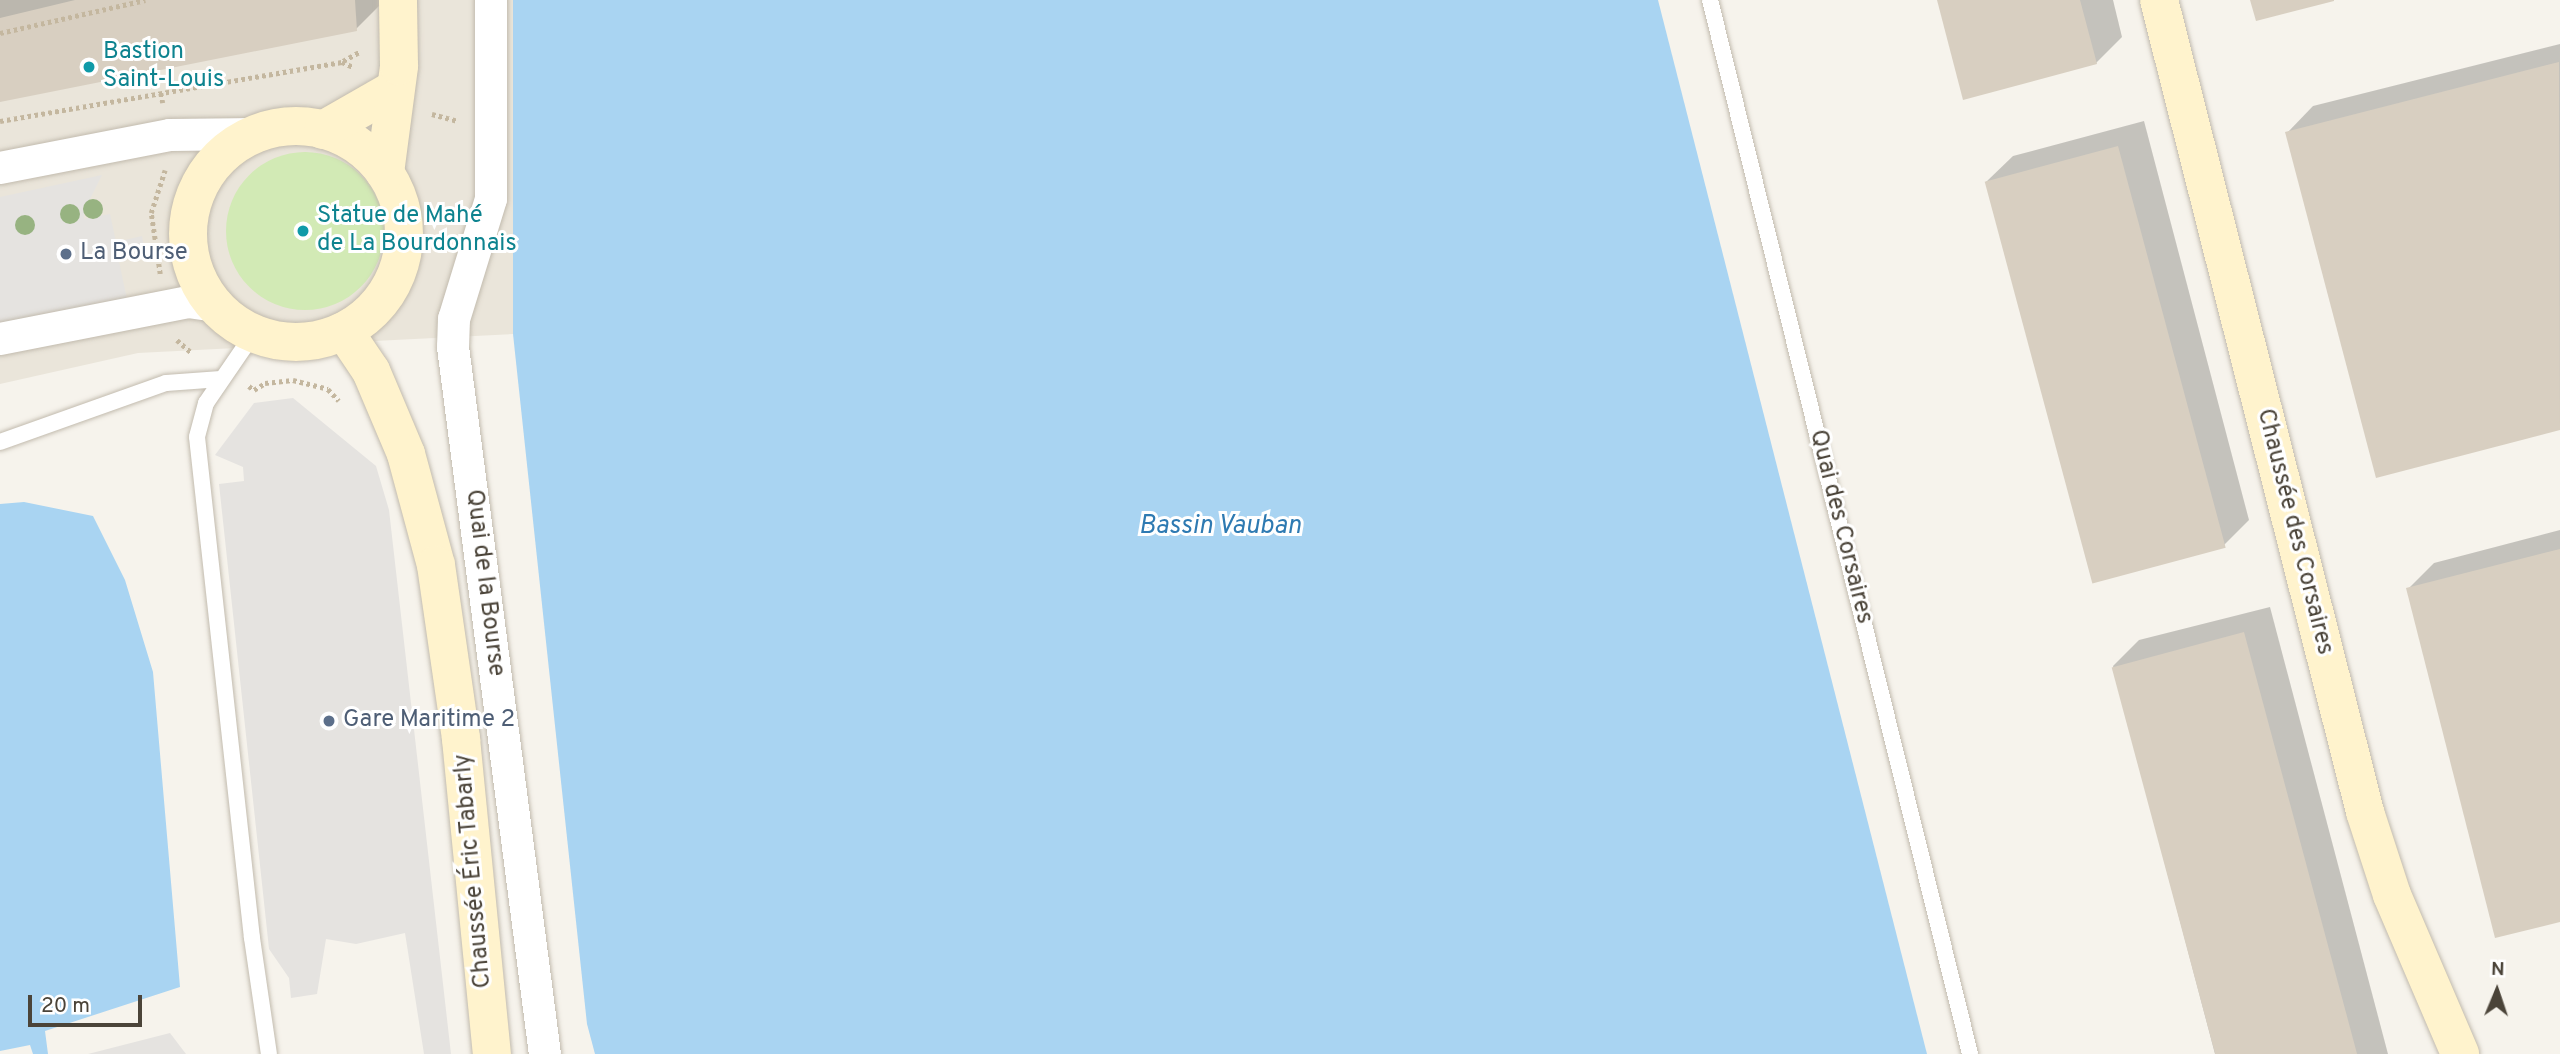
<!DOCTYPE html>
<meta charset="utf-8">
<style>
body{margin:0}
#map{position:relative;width:2560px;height:1054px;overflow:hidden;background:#f6f3ec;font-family:Overpass,sans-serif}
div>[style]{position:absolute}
.residential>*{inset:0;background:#eae5da}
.green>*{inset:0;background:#d2eab5}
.round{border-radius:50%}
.parking>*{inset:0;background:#e5e3e0}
.water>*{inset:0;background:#a9d4f2}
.shadow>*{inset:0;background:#0003}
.building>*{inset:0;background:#d8cfc1;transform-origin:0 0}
.path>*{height:4.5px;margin-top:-2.25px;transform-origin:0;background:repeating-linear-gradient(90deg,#c4b79f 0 3.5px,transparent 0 7px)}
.roads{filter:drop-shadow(0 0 2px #c2bbae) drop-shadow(0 0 2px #c2bbae)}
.lane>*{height:16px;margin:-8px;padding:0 8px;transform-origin:8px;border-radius:8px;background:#fff}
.street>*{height:32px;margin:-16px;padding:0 16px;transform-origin:16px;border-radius:16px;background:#fff}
.secondary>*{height:38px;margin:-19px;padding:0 19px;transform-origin:19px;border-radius:19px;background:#fff3cd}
.secondary>.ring{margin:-19px;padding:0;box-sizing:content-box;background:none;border:38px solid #fff3cd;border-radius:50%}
.trees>*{width:20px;height:20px;margin:-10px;border-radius:50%;background:#97b381}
.dots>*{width:19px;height:19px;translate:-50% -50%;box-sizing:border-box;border:4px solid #fff;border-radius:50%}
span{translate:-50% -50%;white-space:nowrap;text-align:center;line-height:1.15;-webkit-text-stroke:6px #fff;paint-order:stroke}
.culture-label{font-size:24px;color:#0d838f}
.left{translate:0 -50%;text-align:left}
.service-label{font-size:24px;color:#4e5e75}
.street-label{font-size:24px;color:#4b4439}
.water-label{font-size:26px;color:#2e7ab2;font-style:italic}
.north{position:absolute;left:2462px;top:956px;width:70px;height:70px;-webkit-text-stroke:5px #fff;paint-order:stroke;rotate:2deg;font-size:19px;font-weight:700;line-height:28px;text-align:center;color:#4b4439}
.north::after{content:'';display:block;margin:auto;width:24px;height:32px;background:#4b4439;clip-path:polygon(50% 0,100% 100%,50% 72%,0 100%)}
.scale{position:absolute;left:28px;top:995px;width:114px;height:32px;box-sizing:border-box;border:4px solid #4b4439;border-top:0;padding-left:9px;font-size:21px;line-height:24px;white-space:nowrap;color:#4b4439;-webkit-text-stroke:5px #fff;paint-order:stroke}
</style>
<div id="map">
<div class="residential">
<div style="clip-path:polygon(0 0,513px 0,513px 334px,138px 353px,0 384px)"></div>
</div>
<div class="green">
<div class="round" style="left:226px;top:152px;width:158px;height:158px"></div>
</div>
<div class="parking">
<div style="clip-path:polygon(102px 175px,84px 211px,84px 219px,110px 214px,116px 242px,142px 236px,145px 252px,118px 257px,128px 304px,0 329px,0 197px)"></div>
<div style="clip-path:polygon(293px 398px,376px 466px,389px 510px,451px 1054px,424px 1054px,405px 933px,356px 944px,326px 939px,317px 994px,291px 998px,289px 978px,269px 949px,219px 484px,244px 481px,243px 467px,215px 455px,254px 403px)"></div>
<div style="clip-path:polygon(170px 1033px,186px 1054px,88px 1054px)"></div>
</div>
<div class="water">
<div style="clip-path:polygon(513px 0,1658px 0,1927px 1054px,595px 1054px,587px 1024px,513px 334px)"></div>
<div style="clip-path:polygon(24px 502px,93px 516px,125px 580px,153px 672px,180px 987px,45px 1031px,48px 1054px,33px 1054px,30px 1045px,0 1051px,0 504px)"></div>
</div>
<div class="shadow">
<div style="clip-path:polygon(0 0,382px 0,382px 3px,356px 29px,0 101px)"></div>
<div style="clip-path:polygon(1939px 0,2113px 0,2122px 37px,2096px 63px)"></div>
<div style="clip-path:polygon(2560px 44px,2560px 428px,2378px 476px,2287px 133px,2313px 106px)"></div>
<div style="clip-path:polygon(2144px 121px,2249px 520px,2223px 546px,1986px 182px,2013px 156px)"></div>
<div style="clip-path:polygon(2560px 530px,2560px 920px,2408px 589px,2434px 563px)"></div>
<div style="clip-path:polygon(2270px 607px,2388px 1054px,2215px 1054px,2113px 666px,2139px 640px)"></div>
</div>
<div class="building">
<div style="clip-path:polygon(75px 0,355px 0,357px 31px,0 102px,0 18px)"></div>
<div style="clip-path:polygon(1937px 0,2080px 0,2097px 64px,1963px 100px)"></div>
<div style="clip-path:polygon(2250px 0,2334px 0,2334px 1px,2256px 21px)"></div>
<div style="clip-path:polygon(2559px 62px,2560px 430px,2376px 478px,2285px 132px)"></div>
<div style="left:2118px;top:146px;width:416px;height:138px;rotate:75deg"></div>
<div style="clip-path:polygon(2560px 549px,2560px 922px,2495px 938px,2406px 588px)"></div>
<div style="left:2244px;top:632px;width:437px;height:137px;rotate:75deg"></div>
</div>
<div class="path">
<div style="left:0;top:33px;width:149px;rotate:-12.8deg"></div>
<div style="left:343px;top:61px;width:18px;rotate:-29deg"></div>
<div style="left:161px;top:93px;width:10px;rotate:79deg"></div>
<div style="left:432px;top:114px;width:27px;rotate:15deg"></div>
<div style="left:0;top:121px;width:347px;rotate:-9.8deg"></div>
<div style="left:342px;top:62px;width:12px;rotate:24deg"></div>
<div style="left:160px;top:274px;width:62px;rotate:-98.4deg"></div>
<div style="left:151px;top:213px;width:45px;rotate:-72deg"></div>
<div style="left:177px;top:340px;width:18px;rotate:41deg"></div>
<div style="left:249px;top:386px;width:6px;rotate:39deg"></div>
<div style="left:254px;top:390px;width:13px;rotate:-32deg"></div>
<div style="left:265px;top:383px;width:28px;rotate:-6deg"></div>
<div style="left:293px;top:380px;width:36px;rotate:14deg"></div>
<div style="left:328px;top:389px;width:16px;rotate:47deg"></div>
</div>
<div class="roads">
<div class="lane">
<div style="left:1710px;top:0;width:1086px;rotate:76.14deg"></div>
<div style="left:254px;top:333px;width:85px;rotate:124.4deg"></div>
<div style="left:206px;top:403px;width:35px;rotate:105deg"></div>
<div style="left:197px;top:437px;width:504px;rotate:83.74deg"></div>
<div style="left:252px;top:938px;width:117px;rotate:81.7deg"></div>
<div style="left:0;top:442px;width:176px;rotate:-19.6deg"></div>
<div style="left:166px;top:383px;width:55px;rotate:-4.2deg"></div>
</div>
<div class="street">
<div style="left:491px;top:0;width:199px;rotate:90deg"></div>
<div style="left:491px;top:199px;width:126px;rotate:107.1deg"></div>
<div style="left:454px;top:319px;width:28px;rotate:92deg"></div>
<div style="left:453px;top:347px;width:713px;rotate:82.59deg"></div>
<div style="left:0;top:168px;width:173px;rotate:-11deg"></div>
<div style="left:170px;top:135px;width:86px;rotate:-0.7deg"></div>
<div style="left:0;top:339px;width:192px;rotate:-11.1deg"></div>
<div style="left:188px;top:302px;width:28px;rotate:8deg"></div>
</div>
<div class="secondary">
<div style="left:2159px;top:0;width:838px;rotate:75.76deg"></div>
<div style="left:2365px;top:812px;width:87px;rotate:72deg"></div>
<div style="left:2392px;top:895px;width:173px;rotate:66.8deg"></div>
<div class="ring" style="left:188px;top:126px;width:178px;height:178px"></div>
<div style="left:323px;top:130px;width:83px;rotate:-29.7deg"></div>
<div style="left:385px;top:173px;width:108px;rotate:-82.5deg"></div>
<div style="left:399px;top:66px;width:66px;rotate:-90.9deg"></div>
<div style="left:344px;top:331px;width:48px;rotate:56deg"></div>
<div style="left:371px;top:371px;width:90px;rotate:67.1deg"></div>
<div style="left:406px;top:454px;width:115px;rotate:74.9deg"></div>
<div style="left:436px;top:565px;width:176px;rotate:81.8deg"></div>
<div style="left:461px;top:739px;width:317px;rotate:84.4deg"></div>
</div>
</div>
<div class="trees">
<div style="left:93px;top:209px"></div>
<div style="left:70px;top:214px"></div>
<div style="left:25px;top:225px"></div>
</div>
<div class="dots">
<div style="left:89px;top:67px;background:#0f9aa8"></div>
<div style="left:303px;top:231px;background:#0f9aa8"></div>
<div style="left:66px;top:254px;background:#5c6f8a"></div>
<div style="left:329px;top:721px;background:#5c6f8a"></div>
</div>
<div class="culture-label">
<span class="left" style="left:103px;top:67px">Bastion<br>Saint-Louis</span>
<span class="left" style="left:317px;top:231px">Statue de Mahé<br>de La Bourdonnais</span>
</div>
<div class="service-label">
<span class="left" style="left:80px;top:254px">La Bourse</span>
<span class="left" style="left:343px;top:721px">Gare Maritime 2</span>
</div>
<div class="street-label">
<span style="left:1840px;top:527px;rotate:76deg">Quai des Corsaires</span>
<span style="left:2294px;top:532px;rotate:76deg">Chaussée des Corsaires</span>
<span style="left:484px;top:583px;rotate:83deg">Quai de la Bourse</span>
<span style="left:474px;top:871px;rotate:-95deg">Chaussée Éric Tabarly</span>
</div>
<div class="water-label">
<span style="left:1220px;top:527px">Bassin Vauban</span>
</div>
<div class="north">N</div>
<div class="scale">20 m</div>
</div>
